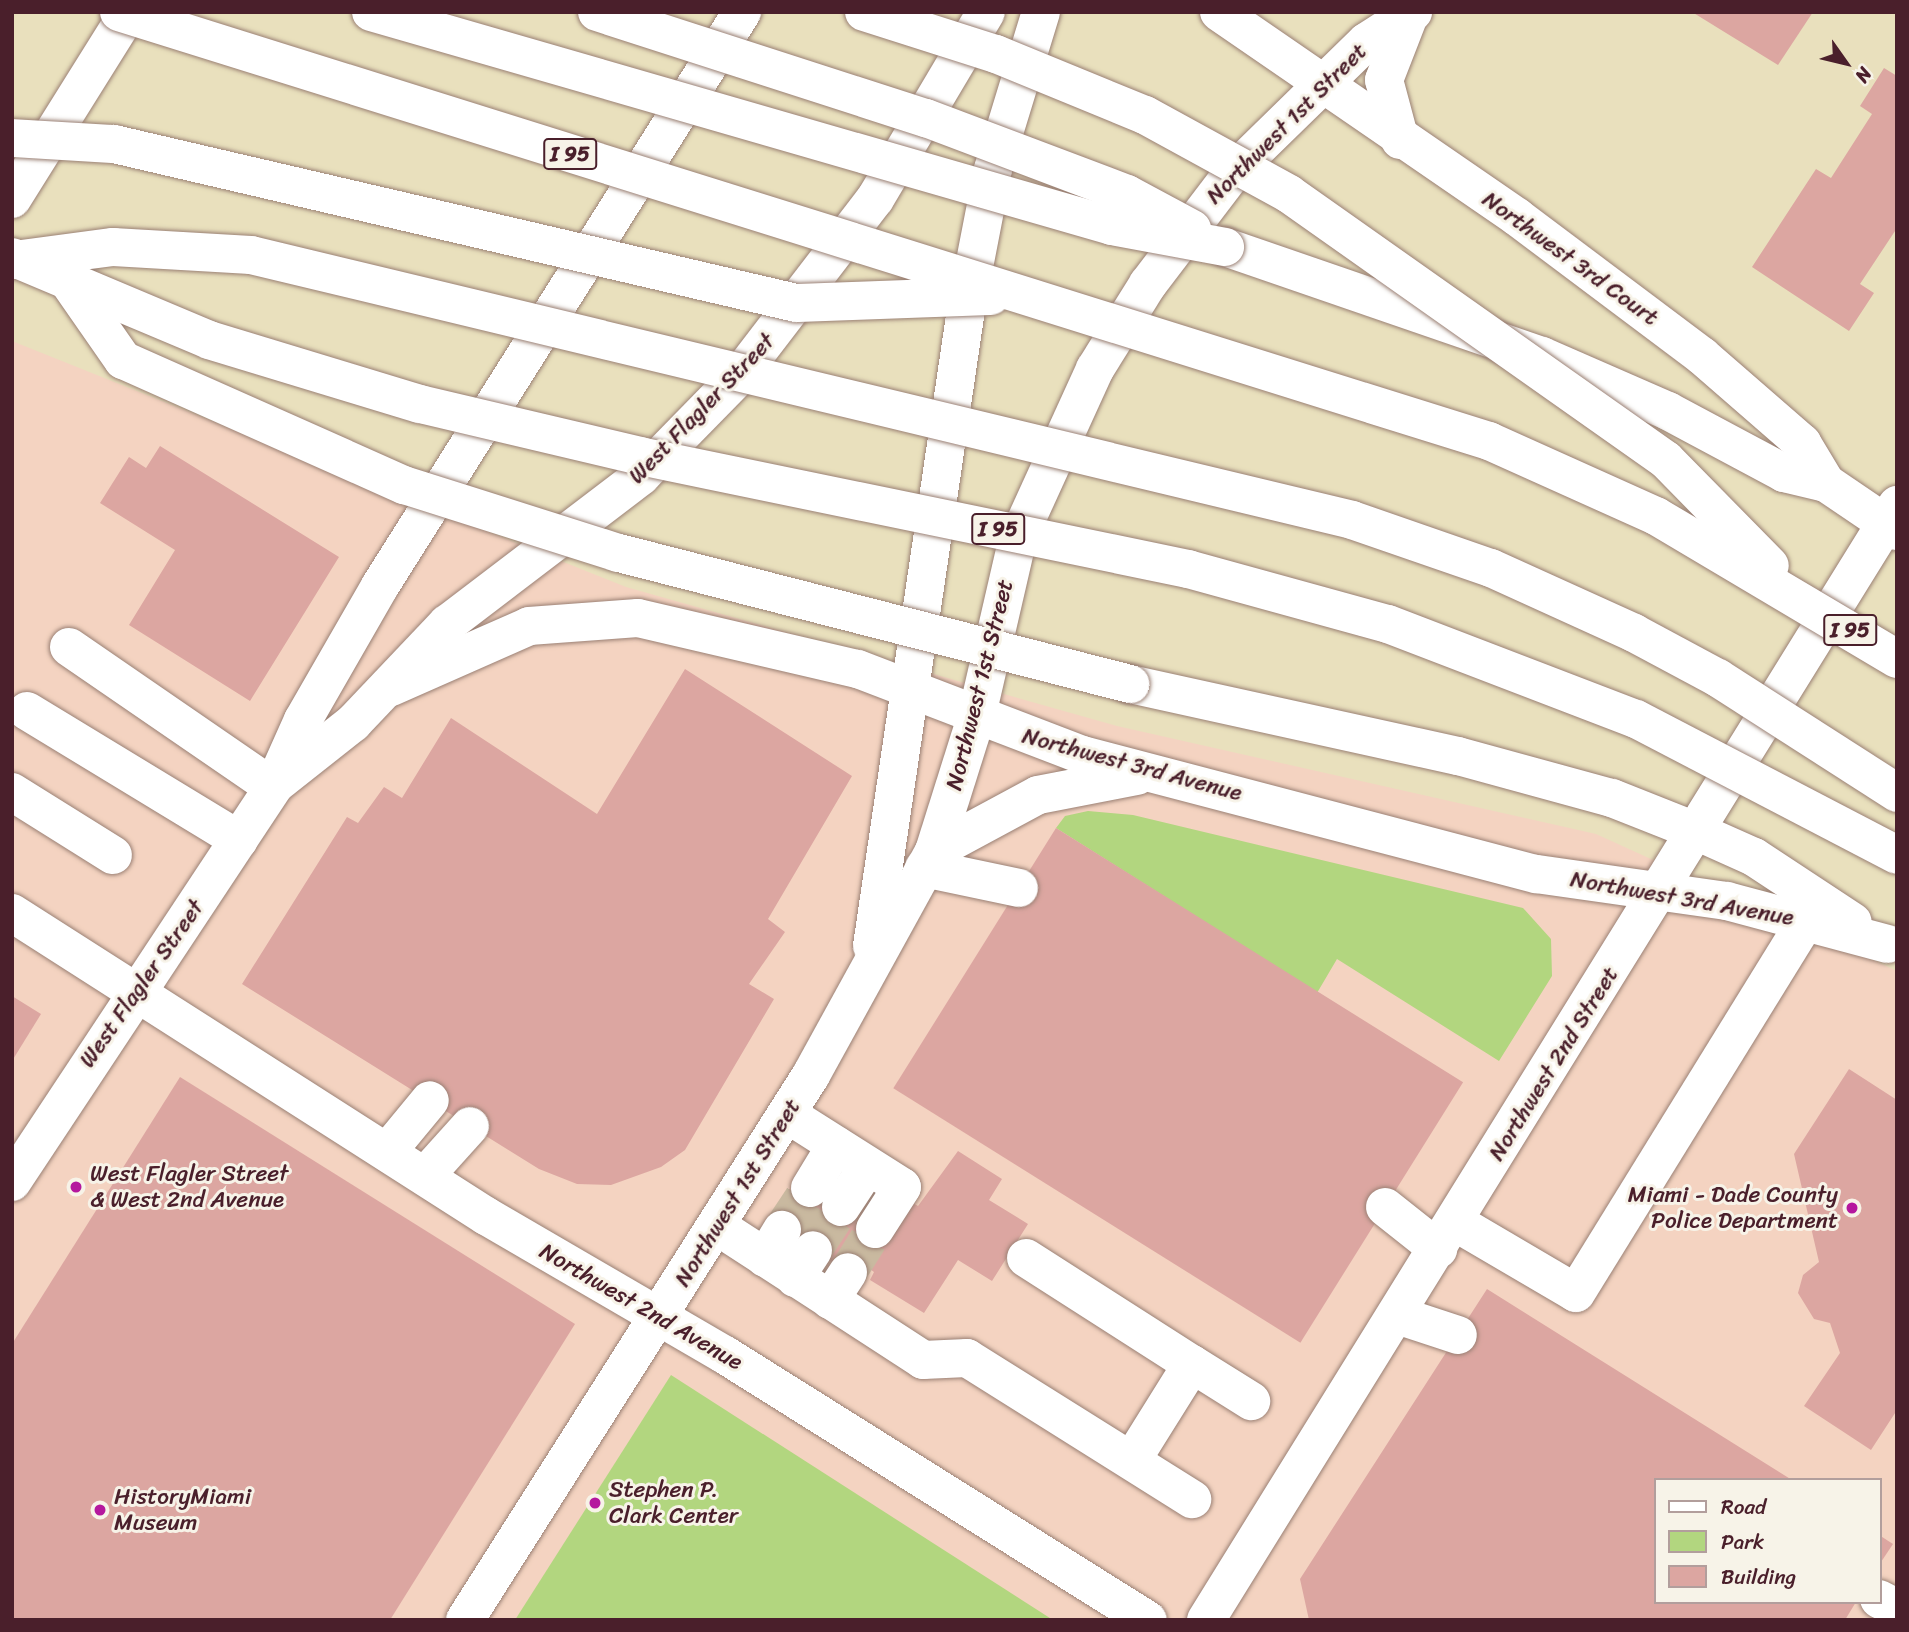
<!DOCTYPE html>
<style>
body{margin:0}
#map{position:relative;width:1909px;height:1632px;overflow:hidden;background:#e9e0bd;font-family:Sriracha,sans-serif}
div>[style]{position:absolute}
.built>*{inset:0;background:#f4d3c1}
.green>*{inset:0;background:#b2d67f}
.building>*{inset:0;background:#dca6a1;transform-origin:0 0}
.minor-tunnel>*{height:38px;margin-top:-19px;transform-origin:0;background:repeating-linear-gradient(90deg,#c9b9a0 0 38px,transparent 0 57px)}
.roads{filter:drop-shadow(0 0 2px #9a8074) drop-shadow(0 0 2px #9a8074)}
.minor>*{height:38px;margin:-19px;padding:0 19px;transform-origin:19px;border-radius:19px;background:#fff}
.major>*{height:38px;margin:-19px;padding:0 19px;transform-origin:19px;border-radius:19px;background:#fff}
.highway>*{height:38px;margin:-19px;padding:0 19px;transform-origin:19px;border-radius:19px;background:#fff}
.bridges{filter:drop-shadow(0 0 2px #9a8074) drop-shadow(0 0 2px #9a8074)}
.highway-bridge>*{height:38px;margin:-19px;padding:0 19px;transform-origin:19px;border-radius:19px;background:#fff}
.dots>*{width:19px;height:19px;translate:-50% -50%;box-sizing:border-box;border:4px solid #f7f3e8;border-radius:50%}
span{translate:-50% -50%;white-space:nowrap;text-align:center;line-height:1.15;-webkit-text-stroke:6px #f7f3e8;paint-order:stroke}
.shield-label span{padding:2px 5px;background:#f7f3e8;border:2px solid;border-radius:5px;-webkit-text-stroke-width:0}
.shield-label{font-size:21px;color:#4a1f2b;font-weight:700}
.street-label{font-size:23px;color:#4a1f2b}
.poi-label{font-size:23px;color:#4a1f2b}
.left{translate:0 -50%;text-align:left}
.right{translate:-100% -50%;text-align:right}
.frame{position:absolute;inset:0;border:14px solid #4a1f2b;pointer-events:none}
.legend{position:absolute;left:1654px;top:1478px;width:228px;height:126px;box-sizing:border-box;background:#f7f3e8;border:2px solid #b29e9c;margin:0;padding:9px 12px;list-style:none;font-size:21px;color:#4a1f2b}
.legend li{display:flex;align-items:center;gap:14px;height:35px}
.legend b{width:35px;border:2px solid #b29e9c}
.north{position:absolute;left:1811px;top:28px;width:70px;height:70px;-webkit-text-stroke:5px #f7f3e8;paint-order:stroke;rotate:124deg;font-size:19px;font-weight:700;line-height:28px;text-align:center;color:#4a1f2b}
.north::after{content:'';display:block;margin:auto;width:24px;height:32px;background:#4a1f2b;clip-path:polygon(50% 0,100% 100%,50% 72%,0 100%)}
</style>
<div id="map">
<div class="built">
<div style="clip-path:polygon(evenodd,12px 341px,626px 587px,1117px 726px,1596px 834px,1897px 971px,1897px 1620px,12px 1620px,12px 341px,1655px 1480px,1879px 1480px,1879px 1602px,1655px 1602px,1655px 1480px)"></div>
</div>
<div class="green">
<div style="clip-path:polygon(1088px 811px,1133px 815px,1523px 908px,1551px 939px,1552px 976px,1499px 1061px,1337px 959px,1317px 993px,1056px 828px,1065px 816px)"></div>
<div style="clip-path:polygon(671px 1375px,1053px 1620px,515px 1620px)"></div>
</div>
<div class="building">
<div style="clip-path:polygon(1692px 12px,1813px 12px,1778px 65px)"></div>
<div style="clip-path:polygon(1884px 68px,1897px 76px,1897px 228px,1860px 284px,1874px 293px,1849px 331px,1752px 267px,1816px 169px,1831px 178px,1872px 114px,1860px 106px)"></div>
<div style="clip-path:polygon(160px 446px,339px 557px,250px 701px,129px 625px,175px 550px,100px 503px,129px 457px,146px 468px)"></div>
<div style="clip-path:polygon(685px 669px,852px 776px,768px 919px,785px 932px,749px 984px,774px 999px,685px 1150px,661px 1167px,611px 1185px,577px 1184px,539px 1169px,242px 984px,347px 817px,358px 823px,384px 787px,402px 798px,451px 718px,597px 814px)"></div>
<div style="left:1056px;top:828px;width:480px;height:307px;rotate:32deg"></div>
<div style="clip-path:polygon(12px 996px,41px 1014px,12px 1061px)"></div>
<div style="clip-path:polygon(1849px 1069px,1897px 1100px,1897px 1410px,1871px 1450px,1804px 1406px,1840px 1353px,1830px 1323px,1814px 1319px,1798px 1293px,1803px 1275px,1819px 1262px,1794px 1154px)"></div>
<div style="clip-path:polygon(180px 1077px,575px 1324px,390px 1620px,12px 1620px,12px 1344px)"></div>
<div style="clip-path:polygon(958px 1151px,1002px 1179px,989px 1200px,1028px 1224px,992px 1281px,958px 1260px,924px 1313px,870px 1280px,874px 1272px,860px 1262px,851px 1274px,777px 1228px,804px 1184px,875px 1229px,911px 1202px,918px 1206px)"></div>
<div style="clip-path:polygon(1487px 1289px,1792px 1480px,1655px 1480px,1655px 1602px,1856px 1602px,1845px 1620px,1309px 1620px,1300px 1579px)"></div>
<div style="clip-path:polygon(1879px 1535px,1893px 1544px,1879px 1565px)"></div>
</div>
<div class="minor-tunnel">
<div style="left:782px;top:1230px;width:50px;rotate:-56.3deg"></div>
<div style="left:813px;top:1250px;width:51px;rotate:-56.9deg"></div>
<div style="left:848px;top:1272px;width:51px;rotate:-57.9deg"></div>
</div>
<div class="roads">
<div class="minor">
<div style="left:69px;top:647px;width:247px;rotate:34.5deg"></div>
<div style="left:27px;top:711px;width:248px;rotate:31.3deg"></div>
<div style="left:12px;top:792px;width:119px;rotate:32deg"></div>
<div style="left:924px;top:868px;width:97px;rotate:11.9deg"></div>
<div style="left:12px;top:913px;width:563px;rotate:32.59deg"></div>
<div style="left:486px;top:1216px;width:276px;rotate:30.2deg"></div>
<div style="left:725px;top:1355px;width:499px;rotate:32.1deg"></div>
<div style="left:787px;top:1114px;width:136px;rotate:32.4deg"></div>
<div style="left:902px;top:1187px;width:50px;rotate:122.7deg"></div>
<div style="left:387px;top:1152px;width:67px;rotate:-50.4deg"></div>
<div style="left:425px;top:1176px;width:67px;rotate:-48deg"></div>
<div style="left:810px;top:1188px;width:50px;rotate:-58.8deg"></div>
<div style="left:841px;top:1207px;width:49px;rotate:-56.6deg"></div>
<div style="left:1385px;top:1207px;width:68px;rotate:38.4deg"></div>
<div style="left:1455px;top:1222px;width:140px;rotate:30.4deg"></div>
<div style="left:1576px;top:1293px;width:438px;rotate:-58.3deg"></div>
<div style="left:717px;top:1226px;width:246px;rotate:33deg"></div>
<div style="left:923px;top:1360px;width:44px;rotate:-2.6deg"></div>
<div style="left:967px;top:1358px;width:266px;rotate:32.1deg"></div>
<div style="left:765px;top:1258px;width:33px;rotate:-59deg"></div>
<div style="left:1026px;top:1258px;width:197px;rotate:32.6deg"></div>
<div style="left:795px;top:1278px;width:33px;rotate:-57deg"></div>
<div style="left:830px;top:1300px;width:33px;rotate:-57deg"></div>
<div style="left:1397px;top:1315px;width:64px;rotate:18.2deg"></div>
<div style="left:1132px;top:1460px;width:113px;rotate:-58deg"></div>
<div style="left:1192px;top:1364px;width:70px;rotate:32.1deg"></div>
<div style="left:1879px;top:1599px;width:20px;rotate:27deg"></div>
<div style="left:1206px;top:1620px;width:1312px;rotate:-58.21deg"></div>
</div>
<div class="major">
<div style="left:1219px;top:12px;width:362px;rotate:34.5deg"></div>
<div style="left:1517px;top:217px;width:231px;rotate:36.9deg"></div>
<div style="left:1702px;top:356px;width:133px;rotate:41deg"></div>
<div style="left:1802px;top:443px;width:47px;rotate:59deg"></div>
<div style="left:1826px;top:483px;width:86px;rotate:34.1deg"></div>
<div style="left:1400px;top:140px;width:62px;rotate:-104.9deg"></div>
<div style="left:1384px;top:80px;width:69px;rotate:-68.7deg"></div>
<div style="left:12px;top:199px;width:221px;rotate:-58deg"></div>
<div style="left:391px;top:687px;width:151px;rotate:-23.8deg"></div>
<div style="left:529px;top:626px;width:109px;rotate:-4.2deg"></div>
<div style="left:638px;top:618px;width:226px;rotate:13.1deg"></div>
<div style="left:858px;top:669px;width:240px;rotate:21deg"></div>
<div style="left:1082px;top:755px;width:470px;rotate:14.7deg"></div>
<div style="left:1537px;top:874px;width:192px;rotate:8.1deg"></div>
<div style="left:1727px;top:901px;width:166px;rotate:15deg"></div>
<div style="left:277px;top:783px;width:97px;rotate:-38.3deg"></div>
<div style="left:353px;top:723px;width:137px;rotate:-46.5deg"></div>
<div style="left:447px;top:624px;width:244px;rotate:-37.3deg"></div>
<div style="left:641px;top:476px;width:140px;rotate:-45.6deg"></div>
<div style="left:739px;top:376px;width:223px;rotate:-52.5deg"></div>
<div style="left:875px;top:199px;width:217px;rotate:-59.3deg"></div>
<div style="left:1698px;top:832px;width:61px;rotate:24.1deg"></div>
<div style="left:1754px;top:857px;width:118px;rotate:33.3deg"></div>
<div style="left:934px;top:851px;width:118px;rotate:-28.3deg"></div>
<div style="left:1038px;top:795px;width:101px;rotate:-10.9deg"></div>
<div style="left:872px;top:946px;width:650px;rotate:-81.6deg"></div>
<div style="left:967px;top:303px;width:136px;rotate:-79deg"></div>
<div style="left:993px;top:169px;width:164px;rotate:-73deg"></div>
<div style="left:12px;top:1182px;width:473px;rotate:-56.5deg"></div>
<div style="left:273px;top:787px;width:73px;rotate:-65.9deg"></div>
<div style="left:303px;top:720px;width:155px;rotate:-60.1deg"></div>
<div style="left:380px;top:586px;width:679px;rotate:-57.76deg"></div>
<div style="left:465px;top:1620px;width:646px;rotate:-57.59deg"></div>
<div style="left:811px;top:1075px;width:256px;rotate:-61.2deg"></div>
<div style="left:934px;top:851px;width:143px;rotate:-72.5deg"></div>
<div style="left:977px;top:715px;width:182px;rotate:-77deg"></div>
<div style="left:1018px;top:538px;width:186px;rotate:-65.5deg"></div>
<div style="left:1095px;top:369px;width:100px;rotate:-58.1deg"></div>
<div style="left:1148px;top:284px;width:143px;rotate:-52.7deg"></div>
<div style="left:1235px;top:170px;width:183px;rotate:-44.3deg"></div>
<div style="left:1366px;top:42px;width:56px;rotate:-32.6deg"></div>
</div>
<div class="highway">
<div style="left:1225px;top:247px;width:335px;rotate:19deg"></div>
<div style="left:1542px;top:356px;width:137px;rotate:23.6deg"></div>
<div style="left:1668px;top:411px;width:132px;rotate:28.1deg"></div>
<div style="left:1784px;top:473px;width:43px;rotate:13.4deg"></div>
<div style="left:1130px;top:684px;width:336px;rotate:12.4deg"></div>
<div style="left:1458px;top:756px;width:160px;rotate:15.3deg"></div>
<div style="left:1612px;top:798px;width:92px;rotate:21.6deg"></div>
</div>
</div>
<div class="bridges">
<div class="highway-bridge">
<div style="left:119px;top:12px;width:1436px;rotate:17.39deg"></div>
<div style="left:1489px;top:441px;width:183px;rotate:24.2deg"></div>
<div style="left:1656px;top:516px;width:280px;rotate:30.7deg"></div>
<div style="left:371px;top:12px;width:771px;rotate:16.11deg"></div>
<div style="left:1112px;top:226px;width:115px;rotate:10.5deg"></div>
<div style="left:597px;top:12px;width:346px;rotate:17.9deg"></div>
<div style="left:926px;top:118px;width:215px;rotate:20.7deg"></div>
<div style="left:1127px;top:194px;width:74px;rotate:28.3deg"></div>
<div style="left:864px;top:12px;width:139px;rotate:17.7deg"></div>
<div style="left:996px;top:54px;width:161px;rotate:22.3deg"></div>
<div style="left:1145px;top:115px;width:164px;rotate:28.7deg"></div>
<div style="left:1289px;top:194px;width:461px;rotate:35.2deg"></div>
<div style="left:1666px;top:460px;width:148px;rotate:45.5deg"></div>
<div style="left:12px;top:138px;width:102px;rotate:3.4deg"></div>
<div style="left:114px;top:144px;width:700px;rotate:13.12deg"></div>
<div style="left:796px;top:303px;width:195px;rotate:-2.1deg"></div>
<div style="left:12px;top:257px;width:214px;rotate:22.8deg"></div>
<div style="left:209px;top:340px;width:220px;rotate:16.9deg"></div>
<div style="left:420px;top:404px;width:226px;rotate:13.3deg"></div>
<div style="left:640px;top:456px;width:560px;rotate:11.65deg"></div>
<div style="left:1188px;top:569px;width:207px;rotate:15.4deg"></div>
<div style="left:1388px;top:624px;width:266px;rotate:21deg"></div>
<div style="left:1636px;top:719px;width:294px;rotate:27.5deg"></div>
<div style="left:14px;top:260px;width:100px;rotate:-7.5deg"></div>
<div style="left:113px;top:247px;width:138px;rotate:3.3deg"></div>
<div style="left:251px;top:255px;width:1132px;rotate:13.53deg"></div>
<div style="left:1352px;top:520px;width:147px;rotate:19.1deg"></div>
<div style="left:1491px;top:568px;width:157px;rotate:24.4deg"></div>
<div style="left:1634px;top:633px;width:95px;rotate:28.2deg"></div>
<div style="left:1718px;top:678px;width:213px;rotate:32.7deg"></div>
<div style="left:70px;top:284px;width:93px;rotate:55.1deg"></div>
<div style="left:123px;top:360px;width:308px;rotate:24deg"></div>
<div style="left:404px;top:485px;width:225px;rotate:17.6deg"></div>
<div style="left:619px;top:553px;width:528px;rotate:14.38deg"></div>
</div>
</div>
<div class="dots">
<div style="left:76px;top:1187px;background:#b5179e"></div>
<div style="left:1852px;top:1208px;background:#b5179e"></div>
<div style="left:595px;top:1503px;background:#b5179e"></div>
<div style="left:100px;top:1510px;background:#b5179e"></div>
</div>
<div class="shield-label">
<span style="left:570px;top:154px">I 95</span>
<span style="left:998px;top:529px">I 95</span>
<span style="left:1850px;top:630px">I 95</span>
</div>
<div class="street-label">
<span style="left:1287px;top:124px;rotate:-45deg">Northwest 1st Street</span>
<span style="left:1570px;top:259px;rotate:36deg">Northwest 3rd Court</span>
<span style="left:702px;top:409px;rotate:-46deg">West Flagler Street</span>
<span style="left:980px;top:685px;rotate:-76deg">Northwest 1st Street</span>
<span style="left:1132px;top:765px;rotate:15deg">Northwest 3rd Avenue</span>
<span style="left:1682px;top:899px;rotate:10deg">Northwest 3rd Avenue</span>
<span style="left:142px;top:984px;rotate:-55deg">West Flagler Street</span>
<span style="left:1554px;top:1064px;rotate:-58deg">Northwest 2nd Street</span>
<span style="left:738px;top:1193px;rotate:-58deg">Northwest 1st Street</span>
<span style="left:641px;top:1307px;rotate:30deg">Northwest 2nd Avenue</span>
</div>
<div class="poi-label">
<span class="left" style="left:90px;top:1187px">West Flagler Street<br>&amp; West 2nd Avenue</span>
<span class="right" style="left:1838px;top:1208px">Miami - Dade County<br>Police Department</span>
<span class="left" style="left:609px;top:1503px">Stephen P.<br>Clark Center</span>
<span class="left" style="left:114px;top:1510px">HistoryMiami<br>Museum</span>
</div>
<div class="frame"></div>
<ul class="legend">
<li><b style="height:9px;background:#fff"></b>Road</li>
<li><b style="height:19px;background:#b2d67f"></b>Park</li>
<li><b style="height:19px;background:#dca6a1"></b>Building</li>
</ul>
<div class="north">N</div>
</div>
